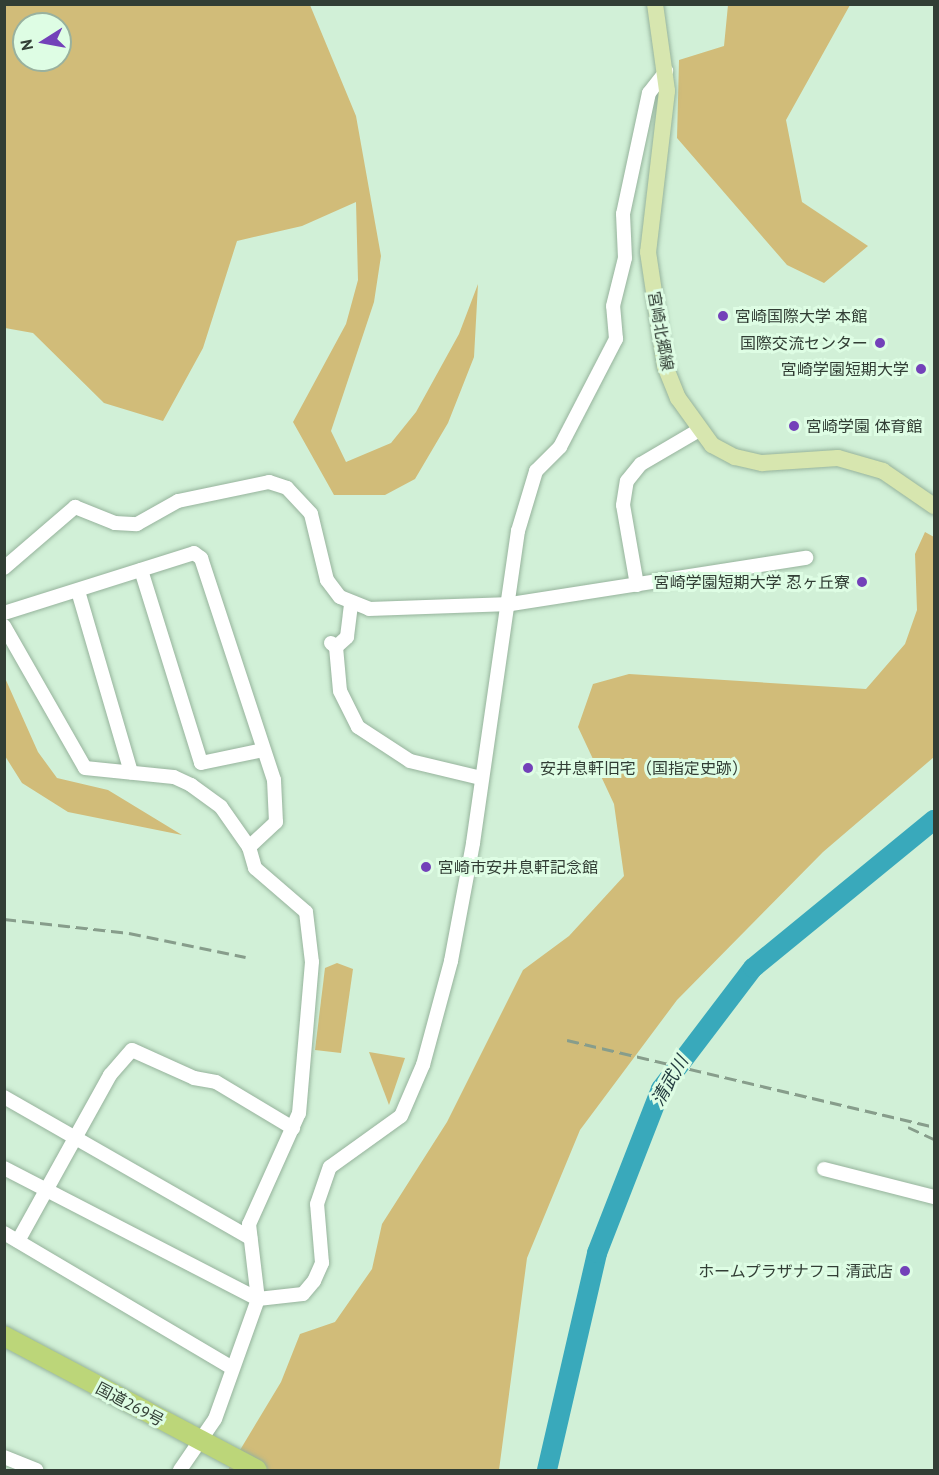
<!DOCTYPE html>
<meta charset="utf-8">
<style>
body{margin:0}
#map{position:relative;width:939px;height:1475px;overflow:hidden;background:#d1f0d7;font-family:"PT Sans","Noto Sans JP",sans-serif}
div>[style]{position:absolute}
.green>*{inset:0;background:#d1bc79}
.river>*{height:20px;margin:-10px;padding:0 10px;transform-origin:10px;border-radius:10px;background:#39a9bb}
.roads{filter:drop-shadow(0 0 2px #96b39c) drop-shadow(0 0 2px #96b39c)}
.minor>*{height:14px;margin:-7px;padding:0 7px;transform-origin:7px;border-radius:7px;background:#fff}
.major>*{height:16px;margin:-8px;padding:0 8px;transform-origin:8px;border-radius:8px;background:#d7e6af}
.highway>*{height:20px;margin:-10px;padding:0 10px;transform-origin:10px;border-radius:10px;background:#bcd679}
.rail>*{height:3px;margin-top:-1.5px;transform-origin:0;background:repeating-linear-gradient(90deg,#879d8b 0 12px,transparent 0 18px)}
.dots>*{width:16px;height:16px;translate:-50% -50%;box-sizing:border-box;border:3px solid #defde4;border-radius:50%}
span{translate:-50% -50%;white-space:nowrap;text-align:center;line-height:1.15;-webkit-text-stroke:6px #defde4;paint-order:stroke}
.poi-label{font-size:16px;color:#323e35}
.left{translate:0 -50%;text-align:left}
.right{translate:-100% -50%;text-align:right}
.street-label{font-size:16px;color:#323e35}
.water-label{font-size:18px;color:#223b3f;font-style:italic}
.frame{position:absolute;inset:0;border:6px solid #323e35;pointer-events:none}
.north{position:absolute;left:12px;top:12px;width:60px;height:60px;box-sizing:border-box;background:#defde4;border:2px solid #99b19e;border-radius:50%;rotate:259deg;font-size:16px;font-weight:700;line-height:24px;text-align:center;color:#323e35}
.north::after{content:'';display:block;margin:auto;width:21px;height:27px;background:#7341b9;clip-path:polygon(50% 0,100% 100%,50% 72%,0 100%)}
</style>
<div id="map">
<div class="green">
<div style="clip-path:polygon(evenodd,4px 5px,310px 5px,356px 116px,381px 256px,374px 302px,331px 431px,346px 462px,391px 443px,416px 412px,459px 334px,478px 284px,474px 357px,448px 423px,415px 479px,385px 495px,334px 495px,293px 422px,346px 324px,358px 280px,356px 202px,302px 226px,237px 241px,203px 348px,163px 421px,104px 403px,33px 333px,5px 328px,4px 5px,24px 24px,60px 24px,60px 60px,24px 60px,24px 24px)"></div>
<div style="clip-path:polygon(728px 5px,850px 5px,786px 120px,802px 202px,868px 246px,824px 283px,787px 265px,677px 138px,679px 60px,724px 46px)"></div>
<div style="clip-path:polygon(925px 532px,934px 537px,934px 757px,823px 852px,677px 1000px,580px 1130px,527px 1258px,499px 1470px,228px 1470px,281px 1382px,300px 1334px,335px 1322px,372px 1269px,382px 1224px,447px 1122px,523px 970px,569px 936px,624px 876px,614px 804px,578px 727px,593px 684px,629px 674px,866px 689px,905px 644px,917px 610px,915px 554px)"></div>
<div style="clip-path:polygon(5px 678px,38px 752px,57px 778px,108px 790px,182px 835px,68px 812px,22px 783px,5px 756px)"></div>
<div style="clip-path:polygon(337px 963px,353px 969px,341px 1053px,315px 1050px,325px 968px)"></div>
<div style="clip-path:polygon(369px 1052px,405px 1058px,389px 1105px)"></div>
</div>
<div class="river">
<div style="left:547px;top:1470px;width:223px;rotate:-77deg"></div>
<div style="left:597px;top:1253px;width:176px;rotate:-68.7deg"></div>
<div style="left:661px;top:1089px;width:152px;rotate:-52.8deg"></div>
<div style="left:753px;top:968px;width:234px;rotate:-39.3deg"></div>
</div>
<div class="roads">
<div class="minor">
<div style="left:4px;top:568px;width:94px;rotate:-40.7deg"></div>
<div style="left:75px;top:507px;width:43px;rotate:21.8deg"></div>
<div style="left:115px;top:523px;width:22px;rotate:3deg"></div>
<div style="left:137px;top:524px;width:47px;rotate:-29.3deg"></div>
<div style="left:178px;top:501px;width:93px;rotate:-11.8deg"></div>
<div style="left:269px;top:482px;width:19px;rotate:18deg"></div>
<div style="left:287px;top:488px;width:35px;rotate:47deg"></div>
<div style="left:311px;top:514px;width:68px;rotate:76.4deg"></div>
<div style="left:327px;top:580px;width:21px;rotate:53deg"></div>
<div style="left:340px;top:597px;width:31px;rotate:22deg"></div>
<div style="left:369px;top:609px;width:142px;rotate:-2deg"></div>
<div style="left:511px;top:604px;width:299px;rotate:-8.9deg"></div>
<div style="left:141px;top:570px;width:202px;rotate:72.7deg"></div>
<div style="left:201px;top:763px;width:63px;rotate:-11.8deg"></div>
<div style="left:637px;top:585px;width:81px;rotate:-99.9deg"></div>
<div style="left:623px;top:505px;width:24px;rotate:-81deg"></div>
<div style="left:627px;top:481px;width:22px;rotate:-51deg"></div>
<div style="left:641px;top:464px;width:67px;rotate:-30.4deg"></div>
<div style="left:78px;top:591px;width:189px;rotate:73.7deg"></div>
<div style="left:4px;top:613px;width:199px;rotate:-17.5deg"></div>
<div style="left:194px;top:553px;width:9px;rotate:36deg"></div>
<div style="left:201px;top:558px;width:234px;rotate:71.8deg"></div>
<div style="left:274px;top:780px;width:42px;rotate:87.3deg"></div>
<div style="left:276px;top:822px;width:37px;rotate:137deg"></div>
<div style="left:4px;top:626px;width:163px;rotate:60.3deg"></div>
<div style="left:85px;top:768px;width:89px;rotate:5.8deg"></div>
<div style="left:174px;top:777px;width:19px;rotate:25deg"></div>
<div style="left:191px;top:785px;width:37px;rotate:36deg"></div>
<div style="left:221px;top:807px;width:49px;rotate:55deg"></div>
<div style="left:249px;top:847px;width:22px;rotate:74deg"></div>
<div style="left:255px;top:868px;width:67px;rotate:40.8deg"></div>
<div style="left:306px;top:912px;width:50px;rotate:83.2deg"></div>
<div style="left:312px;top:962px;width:152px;rotate:94.9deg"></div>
<div style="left:299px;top:1113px;width:122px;rotate:114.2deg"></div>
<div style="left:249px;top:1224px;width:76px;rotate:83.2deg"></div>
<div style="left:258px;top:1299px;width:127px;rotate:109.7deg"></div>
<div style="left:215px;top:1419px;width:62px;rotate:124.5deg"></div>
<div style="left:331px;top:643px;width:6px;rotate:39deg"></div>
<div style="left:336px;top:647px;width:15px;rotate:-42deg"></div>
<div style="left:347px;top:637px;width:33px;rotate:-83deg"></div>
<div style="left:336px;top:647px;width:44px;rotate:84.8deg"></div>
<div style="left:340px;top:691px;width:40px;rotate:63.4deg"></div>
<div style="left:358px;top:727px;width:62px;rotate:33.2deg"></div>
<div style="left:410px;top:761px;width:73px;rotate:13.5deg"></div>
<div style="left:4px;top:1097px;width:284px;rotate:29.8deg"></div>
<div style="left:4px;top:1168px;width:286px;rotate:27.3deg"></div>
<div style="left:258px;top:1299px;width:45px;rotate:-6.3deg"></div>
<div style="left:303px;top:1294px;width:17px;rotate:-50deg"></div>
<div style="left:314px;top:1281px;width:20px;rotate:-66deg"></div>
<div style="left:322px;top:1263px;width:59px;rotate:-94.8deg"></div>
<div style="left:317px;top:1204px;width:39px;rotate:-71deg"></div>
<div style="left:330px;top:1167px;width:87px;rotate:-35.7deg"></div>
<div style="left:401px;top:1116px;width:56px;rotate:-66.7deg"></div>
<div style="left:423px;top:1065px;width:108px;rotate:-74.9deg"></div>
<div style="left:451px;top:961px;width:120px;rotate:-79.4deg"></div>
<div style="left:473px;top:843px;width:315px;rotate:-81.8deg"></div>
<div style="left:518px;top:531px;width:63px;rotate:-73.3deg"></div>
<div style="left:536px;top:471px;width:34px;rotate:-45deg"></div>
<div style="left:560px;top:447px;width:122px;rotate:-62.6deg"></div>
<div style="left:616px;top:339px;width:33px;rotate:-95deg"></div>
<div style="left:613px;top:306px;width:49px;rotate:-76deg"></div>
<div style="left:625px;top:258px;width:44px;rotate:-92.6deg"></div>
<div style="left:623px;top:214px;width:124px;rotate:-77.9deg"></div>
<div style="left:649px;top:93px;width:28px;rotate:-52deg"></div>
<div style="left:824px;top:1169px;width:114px;rotate:14.3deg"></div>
<div style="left:4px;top:1233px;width:265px;rotate:30.6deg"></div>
<div style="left:18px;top:1241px;width:190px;rotate:-61deg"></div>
<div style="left:110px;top:1075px;width:33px;rotate:-49deg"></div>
<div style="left:132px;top:1050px;width:68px;rotate:24.3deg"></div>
<div style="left:194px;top:1078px;width:22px;rotate:10deg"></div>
<div style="left:216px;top:1082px;width:90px;rotate:30.9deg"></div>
<div style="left:4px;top:1457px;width:35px;rotate:22deg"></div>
</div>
<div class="major">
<div style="left:655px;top:4px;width:88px;rotate:82.1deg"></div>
<div style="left:667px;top:91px;width:162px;rotate:96.7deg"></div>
<div style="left:648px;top:252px;width:115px;rotate:81.5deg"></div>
<div style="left:665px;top:366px;width:35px;rotate:68deg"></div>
<div style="left:678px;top:398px;width:58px;rotate:54.1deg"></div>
<div style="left:712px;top:445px;width:26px;rotate:28deg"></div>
<div style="left:735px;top:457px;width:28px;rotate:13deg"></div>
<div style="left:762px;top:463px;width:76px;rotate:-3.8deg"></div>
<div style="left:838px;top:458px;width:47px;rotate:16.1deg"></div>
<div style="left:883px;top:471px;width:62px;rotate:34.5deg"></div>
</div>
<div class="highway">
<div style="left:4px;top:1336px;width:286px;rotate:27.9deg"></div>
</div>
</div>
<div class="rail">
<div style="left:4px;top:919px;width:126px;rotate:6.4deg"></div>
<div style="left:129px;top:933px;width:119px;rotate:11.6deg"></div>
<div style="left:567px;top:1040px;width:377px;rotate:13.3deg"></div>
<div style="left:908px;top:1127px;width:29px;rotate:25deg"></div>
</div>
<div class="dots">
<div style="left:723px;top:316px;background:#7341b9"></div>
<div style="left:880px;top:343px;background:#7341b9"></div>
<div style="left:921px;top:369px;background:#7341b9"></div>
<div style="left:794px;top:426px;background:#7341b9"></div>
<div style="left:862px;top:582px;background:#7341b9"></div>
<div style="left:528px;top:768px;background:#7341b9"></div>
<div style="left:426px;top:867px;background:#7341b9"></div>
<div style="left:905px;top:1271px;background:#7341b9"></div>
</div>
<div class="poi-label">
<span class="left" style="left:735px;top:316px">宮崎国際大学 本館</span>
<span class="right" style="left:868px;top:343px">国際交流センター</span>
<span class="right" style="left:909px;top:369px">宮崎学園短期大学</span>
<span class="left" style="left:806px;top:426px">宮崎学園 体育館</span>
<span class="right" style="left:850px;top:582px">宮崎学園短期大学 忍ヶ丘寮</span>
<span class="left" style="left:540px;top:768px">安井息軒旧宅（国指定史跡）</span>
<span class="left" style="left:438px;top:867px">宮崎市安井息軒記念館</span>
<span class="right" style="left:893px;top:1271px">ホームプラザナフコ 清武店</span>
</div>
<div class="street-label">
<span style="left:661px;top:331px;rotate:80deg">宮崎北郷線</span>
<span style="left:130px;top:1404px;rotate:28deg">国道269号</span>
</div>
<div class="water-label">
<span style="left:670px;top:1081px;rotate:-60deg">清武川</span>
</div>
<div class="frame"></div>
<div class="north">N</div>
</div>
